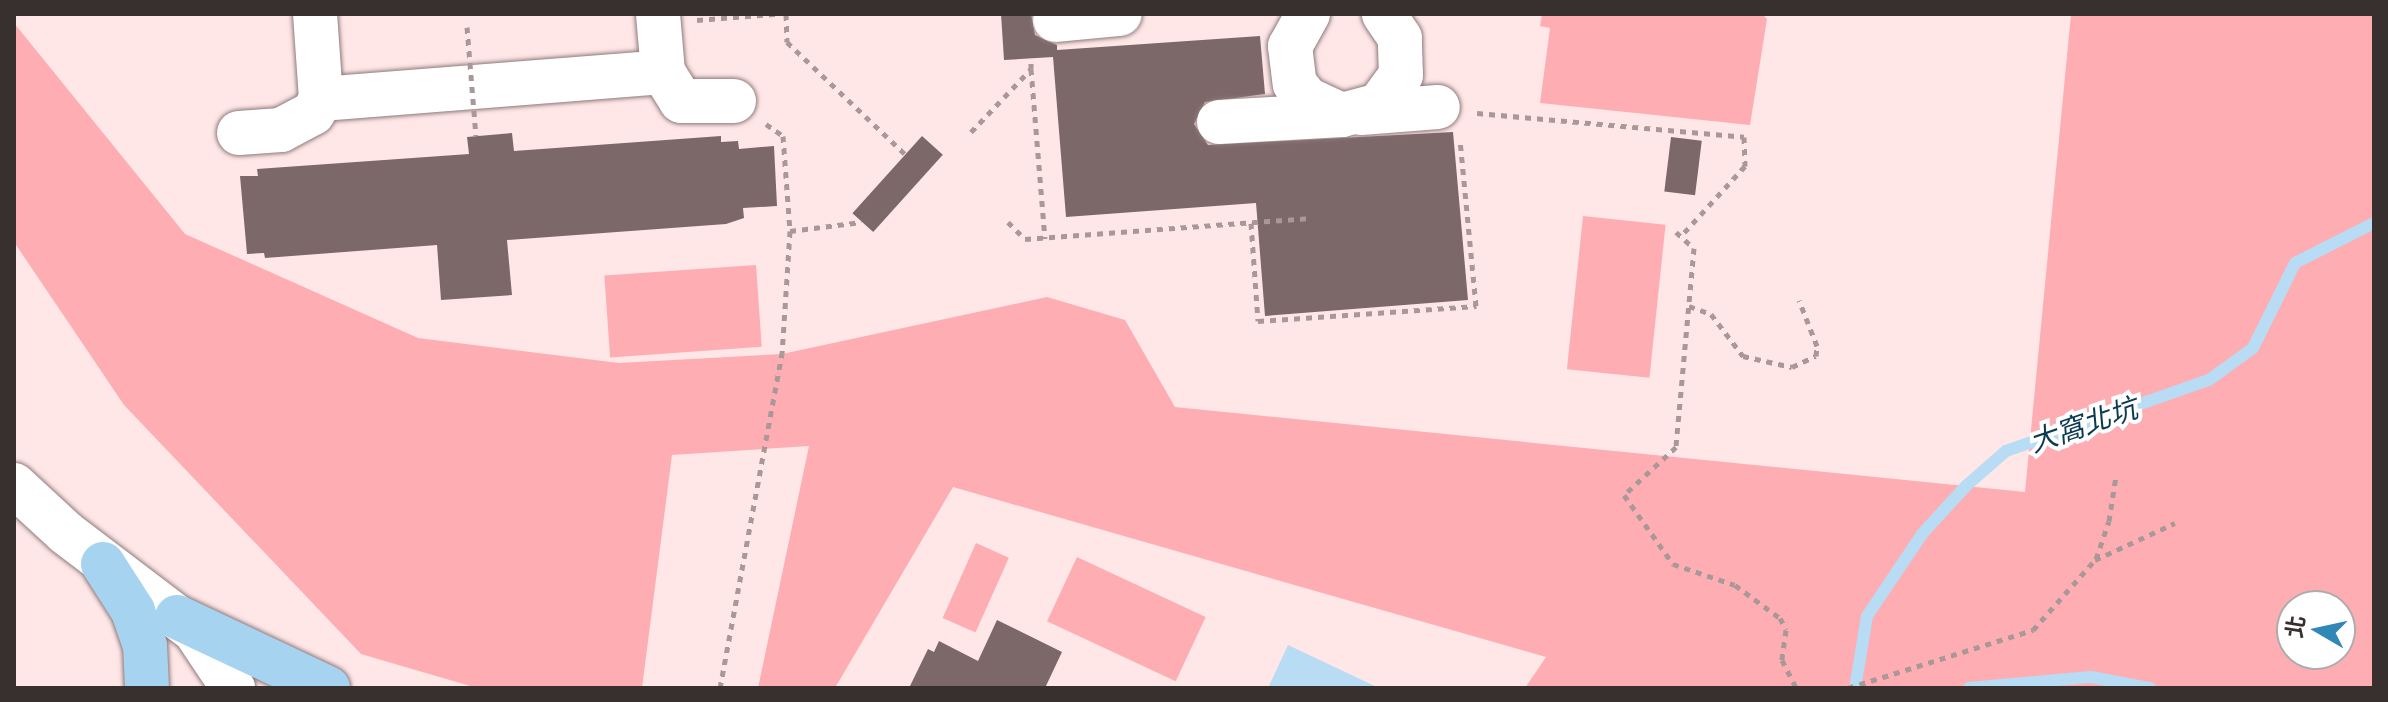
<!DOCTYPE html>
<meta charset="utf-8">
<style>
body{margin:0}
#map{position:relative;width:2388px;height:702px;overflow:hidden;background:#ffe7e8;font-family:"Open Sans","Noto Sans TC",sans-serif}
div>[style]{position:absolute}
.green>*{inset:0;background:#feaeb3;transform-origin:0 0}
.water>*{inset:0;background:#b7dcf4}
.stream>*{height:12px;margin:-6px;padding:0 6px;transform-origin:6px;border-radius:6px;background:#b7dcf4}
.building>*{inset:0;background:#7d6869;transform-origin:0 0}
.path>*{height:5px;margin-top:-2.5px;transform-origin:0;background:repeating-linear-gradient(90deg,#aa9899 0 6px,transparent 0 12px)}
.roads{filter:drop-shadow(0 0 2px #8f7a7b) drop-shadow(0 0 2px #8f7a7b)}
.minor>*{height:44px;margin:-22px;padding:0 22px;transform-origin:22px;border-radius:22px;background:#fff}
.major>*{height:44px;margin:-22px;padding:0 22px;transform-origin:22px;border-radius:22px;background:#a6d4f0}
.path-bridge>*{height:5px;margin-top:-2.5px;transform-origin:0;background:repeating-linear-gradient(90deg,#aa9899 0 6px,transparent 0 12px)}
span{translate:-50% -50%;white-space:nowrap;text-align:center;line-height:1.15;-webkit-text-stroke:8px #fff;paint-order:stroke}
.water-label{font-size:28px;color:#0c3a51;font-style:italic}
.frame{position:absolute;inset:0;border:16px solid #382f2f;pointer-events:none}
.north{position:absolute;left:2276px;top:590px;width:80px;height:80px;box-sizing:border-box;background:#fff;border:2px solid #afacac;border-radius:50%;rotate:279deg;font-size:22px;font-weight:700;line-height:32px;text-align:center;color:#382f2f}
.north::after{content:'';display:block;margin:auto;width:28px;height:36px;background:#3088b6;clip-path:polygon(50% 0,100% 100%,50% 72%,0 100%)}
</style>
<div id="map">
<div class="green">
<div style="clip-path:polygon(1542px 14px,1762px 14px,1767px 19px,1750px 125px,1540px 103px,1550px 28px,1540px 26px)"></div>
<div style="clip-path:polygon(evenodd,2071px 14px,2374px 14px,2374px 688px,1525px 688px,1546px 657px,953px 487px,835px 688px,758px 688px,809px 446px,672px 455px,642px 688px,477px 688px,361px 654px,124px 405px,14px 242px,14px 23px,185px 234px,418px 338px,619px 363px,782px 354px,1047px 297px,1125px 320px,1175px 407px,2025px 492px,2071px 14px,2292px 606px,2340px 606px,2340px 654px,2292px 654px,2292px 606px)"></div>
<div style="left:1583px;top:216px;width:83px;height:154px;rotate:6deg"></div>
<div style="left:756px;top:265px;width:82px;height:152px;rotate:86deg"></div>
<div style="left:976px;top:543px;width:36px;height:82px;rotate:24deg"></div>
<div style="left:1077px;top:557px;width:142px;height:71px;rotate:25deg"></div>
</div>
<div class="water">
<div style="clip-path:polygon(1288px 645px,1379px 688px,1268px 688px)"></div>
</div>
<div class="stream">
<div style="left:1855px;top:688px;width:73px;rotate:-80.5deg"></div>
<div style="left:1867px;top:616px;width:99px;rotate:-56.1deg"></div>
<div style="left:1922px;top:534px;width:65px;rotate:-47.5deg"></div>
<div style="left:1966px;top:486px;width:53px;rotate:-41.2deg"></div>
<div style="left:2006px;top:451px;width:215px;rotate:-19.3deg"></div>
<div style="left:2209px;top:380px;width:54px;rotate:-36deg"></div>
<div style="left:2253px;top:348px;width:95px;rotate:-63.7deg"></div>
<div style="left:2295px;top:263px;width:89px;rotate:-26.9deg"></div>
<div style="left:1969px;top:688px;width:122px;rotate:-5.2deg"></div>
<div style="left:2091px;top:677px;width:60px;rotate:10.6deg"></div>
</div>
<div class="building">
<div style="clip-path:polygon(1001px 14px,1031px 14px,1035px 35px,1057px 45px,1057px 50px,1260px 36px,1265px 94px,1205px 102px,1194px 124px,1208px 145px,1453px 132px,1468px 300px,1265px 316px,1256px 203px,1066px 217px,1053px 57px,1004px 60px)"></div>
<div style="clip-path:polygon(512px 133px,514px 151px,721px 136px,721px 142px,738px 141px,739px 149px,774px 146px,777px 206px,743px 208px,744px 218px,726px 224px,507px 240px,512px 295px,441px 300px,437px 245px,265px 258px,264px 253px,247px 254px,240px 176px,258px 176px,257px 169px,469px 154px,467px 137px)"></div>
<div style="left:922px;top:136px;width:28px;height:104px;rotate:42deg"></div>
<div style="left:1671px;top:137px;width:31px;height:55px;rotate:7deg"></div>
<div style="clip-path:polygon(997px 620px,1062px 652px,1045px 688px,909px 688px,928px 649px,934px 652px,939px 641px,978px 661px)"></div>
</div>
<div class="path">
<div style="left:786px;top:14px;width:28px;rotate:88deg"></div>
<div style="left:787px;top:42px;width:163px;rotate:43.5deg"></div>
<div style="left:697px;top:20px;width:78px;rotate:-4.4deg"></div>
<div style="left:1031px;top:69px;width:170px;rotate:85.3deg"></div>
<div style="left:1477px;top:113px;width:268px;rotate:5.1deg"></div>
<div style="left:1744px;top:137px;width:29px;rotate:88deg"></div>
<div style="left:1745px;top:166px;width:95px;rotate:132.4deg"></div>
<div style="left:766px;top:124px;width:21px;rotate:35deg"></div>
<div style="left:783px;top:136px;width:95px;rotate:85.8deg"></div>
<div style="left:790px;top:231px;width:123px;rotate:93.7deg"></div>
<div style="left:971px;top:132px;width:87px;rotate:-46.4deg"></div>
<div style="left:1031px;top:69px;width:10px;rotate:-90deg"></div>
<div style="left:1008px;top:222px;width:24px;rotate:45deg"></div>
<div style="left:1025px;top:239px;width:285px;rotate:-4.2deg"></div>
<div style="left:1251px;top:223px;width:98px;rotate:85.9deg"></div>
<div style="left:1258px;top:321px;width:219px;rotate:-3.9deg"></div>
<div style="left:1476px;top:306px;width:166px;rotate:-95.5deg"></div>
<div style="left:790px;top:231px;width:72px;rotate:-7.2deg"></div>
<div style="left:1676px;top:232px;width:24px;rotate:42deg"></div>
<div style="left:1694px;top:248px;width:200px;rotate:95.2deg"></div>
<div style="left:1676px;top:447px;width:71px;rotate:137.3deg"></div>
<div style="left:1624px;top:495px;width:85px;rotate:54.6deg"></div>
<div style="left:1673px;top:564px;width:65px;rotate:18.7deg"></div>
<div style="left:1735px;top:585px;width:56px;rotate:36.3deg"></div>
<div style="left:1780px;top:618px;width:13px;rotate:63deg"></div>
<div style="left:1786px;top:630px;width:30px;rotate:98deg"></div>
<div style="left:1782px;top:660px;width:31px;rotate:63deg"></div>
<div style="left:1689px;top:306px;width:23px;rotate:20deg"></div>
<div style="left:1711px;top:314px;width:53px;rotate:52.7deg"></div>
<div style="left:1743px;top:356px;width:50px;rotate:12.7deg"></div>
<div style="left:1792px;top:367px;width:26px;rotate:-25deg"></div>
<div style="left:1816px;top:356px;width:10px;rotate:-84deg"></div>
<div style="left:1817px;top:346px;width:49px;rotate:-111.4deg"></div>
<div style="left:2096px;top:559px;width:40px;rotate:-71.1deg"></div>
<div style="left:2109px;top:521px;width:46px;rotate:-81.2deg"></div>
<div style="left:1848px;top:688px;width:194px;rotate:-17.4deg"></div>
<div style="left:2033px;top:630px;width:94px;rotate:-48.5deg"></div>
<div style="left:2095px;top:560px;width:88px;rotate:-24.8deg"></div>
</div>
<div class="roads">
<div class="minor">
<div style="left:658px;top:14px;width:58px;rotate:85.1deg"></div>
<div style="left:1308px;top:14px;width:37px;rotate:119deg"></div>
<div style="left:1290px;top:46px;width:38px;rotate:83deg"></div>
<div style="left:1295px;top:84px;width:19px;rotate:51deg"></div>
<div style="left:1307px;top:99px;width:38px;rotate:25deg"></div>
<div style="left:1342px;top:115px;width:38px;rotate:-15deg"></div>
<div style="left:1379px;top:105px;width:37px;rotate:-54deg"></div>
<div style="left:1401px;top:75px;width:37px;rotate:-92deg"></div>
<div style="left:1400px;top:38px;width:29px;rotate:-124deg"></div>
<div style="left:1055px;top:20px;width:65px;rotate:-5.3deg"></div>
<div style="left:321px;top:99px;width:343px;rotate:-4.5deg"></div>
<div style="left:663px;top:72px;width:34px;rotate:58deg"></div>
<div style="left:681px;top:101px;width:53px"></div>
<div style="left:1361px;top:113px;width:77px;rotate:-4.5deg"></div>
<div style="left:1219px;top:122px;width:123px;rotate:-3.3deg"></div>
<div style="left:239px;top:133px;width:42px;rotate:-4.1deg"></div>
<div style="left:281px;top:130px;width:36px;rotate:-28deg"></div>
<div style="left:313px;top:113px;width:16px;rotate:-60deg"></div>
<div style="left:321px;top:99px;width:85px;rotate:-94deg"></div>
<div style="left:14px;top:485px;width:71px;rotate:42.7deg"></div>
<div style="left:66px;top:533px;width:162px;rotate:37.2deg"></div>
<div style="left:195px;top:631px;width:69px;rotate:56.3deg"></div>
</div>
<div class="major">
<div style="left:103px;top:564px;width:56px;rotate:57.4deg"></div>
<div style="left:133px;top:611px;width:36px;rotate:71deg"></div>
<div style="left:145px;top:645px;width:43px;rotate:87.3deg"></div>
<div style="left:177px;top:617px;width:167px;rotate:25.2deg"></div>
</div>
</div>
<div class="path-bridge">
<div style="left:467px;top:27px;width:109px;rotate:85.3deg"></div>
<div style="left:720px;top:688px;width:340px;rotate:-79.5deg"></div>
</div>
<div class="water-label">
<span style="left:2083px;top:424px;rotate:-19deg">大窩北坑</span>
</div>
<div class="frame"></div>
<div class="north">北</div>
</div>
